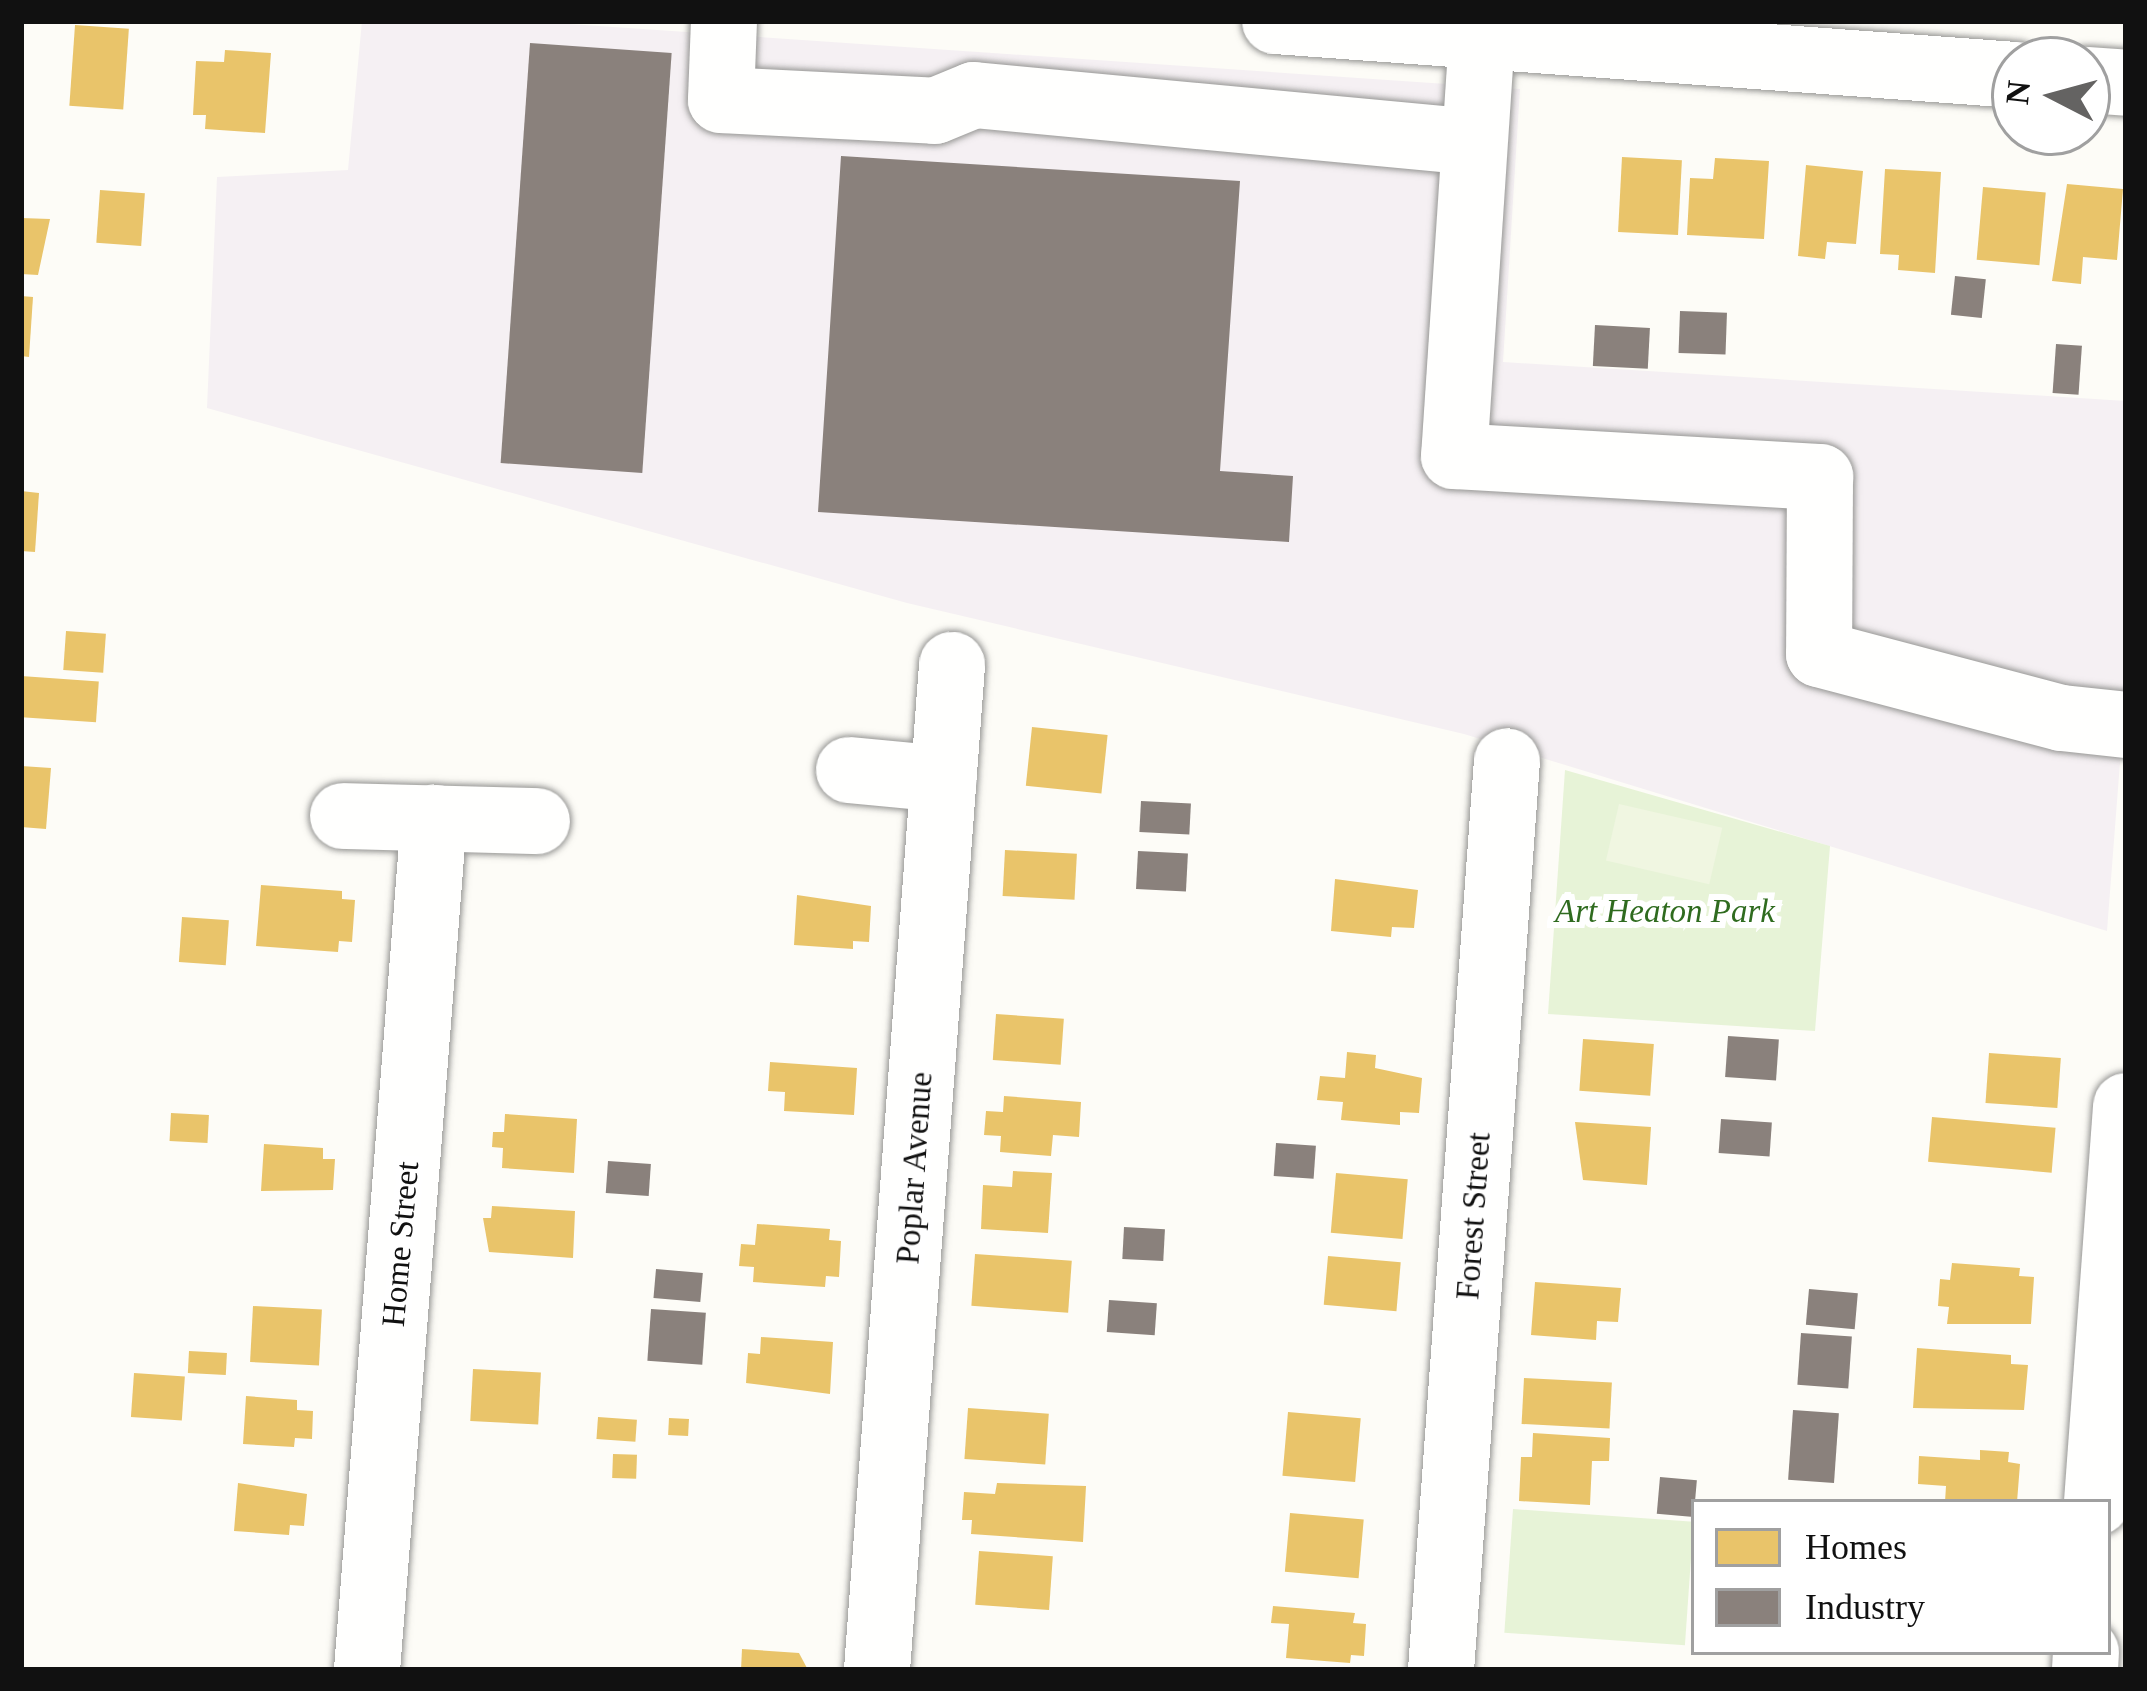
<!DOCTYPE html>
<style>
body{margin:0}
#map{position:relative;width:2147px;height:1691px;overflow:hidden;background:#fdfcf7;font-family:"Times New Roman",serif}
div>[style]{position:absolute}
.industrial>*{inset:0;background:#f5f0f3}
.green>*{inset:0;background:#e7f3d7;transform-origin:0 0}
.pitch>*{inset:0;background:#f0f6e1;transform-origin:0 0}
.homes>*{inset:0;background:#e9c46a;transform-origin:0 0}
.industry>*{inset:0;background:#8a817c;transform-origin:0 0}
.roads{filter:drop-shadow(0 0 3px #979795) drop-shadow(0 0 3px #979795)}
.minor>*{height:66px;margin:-33px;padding:0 33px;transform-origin:33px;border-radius:33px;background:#fffffe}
span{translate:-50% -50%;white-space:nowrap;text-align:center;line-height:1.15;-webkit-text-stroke:12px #fff;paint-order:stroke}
.park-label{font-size:33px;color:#2f6b1f;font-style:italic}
.street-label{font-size:33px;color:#111}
.frame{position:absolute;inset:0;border:24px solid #111;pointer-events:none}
.legend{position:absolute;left:1691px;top:1499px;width:420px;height:156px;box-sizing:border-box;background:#fff;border:3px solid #a0a0a0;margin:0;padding:15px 21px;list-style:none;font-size:36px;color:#111}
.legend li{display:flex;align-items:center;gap:24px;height:60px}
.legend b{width:60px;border:3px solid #a0a0a0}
.north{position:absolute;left:1991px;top:36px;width:120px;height:120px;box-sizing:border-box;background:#fff;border:3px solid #a0a0a0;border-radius:50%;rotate:276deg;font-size:33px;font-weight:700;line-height:48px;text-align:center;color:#111}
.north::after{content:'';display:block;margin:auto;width:42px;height:54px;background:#646362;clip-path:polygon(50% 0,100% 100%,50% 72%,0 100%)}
</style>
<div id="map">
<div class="industrial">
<div style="clip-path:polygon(362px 21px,525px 21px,1520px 89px,1503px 362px,2126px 401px,2126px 685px,2107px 931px,1464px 734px,907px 603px,207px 408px,217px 177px,348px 170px)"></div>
</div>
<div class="green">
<div style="clip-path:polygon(1565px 770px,1830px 846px,1815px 1031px,1548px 1014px)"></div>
<div style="left:1513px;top:1509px;width:181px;height:124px;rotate:4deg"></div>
</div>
<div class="pitch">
<div style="left:1619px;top:804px;width:106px;height:58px;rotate:13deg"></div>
</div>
<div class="homes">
<div style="left:75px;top:25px;width:54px;height:81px;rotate:4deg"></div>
<div style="clip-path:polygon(225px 50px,271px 53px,265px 133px,205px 129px,206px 115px,193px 115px,196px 61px,224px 62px)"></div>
<div style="left:1622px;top:157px;width:60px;height:75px;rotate:3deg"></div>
<div style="clip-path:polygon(1715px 158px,1769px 161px,1764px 239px,1687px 235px,1690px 178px,1713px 179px)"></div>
<div style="clip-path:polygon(1806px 165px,1863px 171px,1856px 244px,1827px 242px,1825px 259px,1798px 256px)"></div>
<div style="clip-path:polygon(1885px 169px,1941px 172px,1935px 273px,1898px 270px,1899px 255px,1880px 254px)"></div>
<div style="clip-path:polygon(2067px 184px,2123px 189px,2117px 260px,2083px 257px,2081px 284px,2052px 281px)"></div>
<div style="left:1983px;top:187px;width:63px;height:73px;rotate:5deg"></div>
<div style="left:100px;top:190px;width:45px;height:53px;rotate:4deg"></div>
<div style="clip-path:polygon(21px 218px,50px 219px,38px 275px,21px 274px)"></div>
<div style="clip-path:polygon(21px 296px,33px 297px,29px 357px,21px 356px)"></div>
<div style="clip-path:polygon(21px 491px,39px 493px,35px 552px,21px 551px)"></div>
<div style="left:66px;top:631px;width:40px;height:39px;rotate:4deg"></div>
<div style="left:21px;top:676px;width:78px;height:41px;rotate:4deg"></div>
<div style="left:1032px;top:727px;width:76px;height:59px;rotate:6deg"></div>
<div style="clip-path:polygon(21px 766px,51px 768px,46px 829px,21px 827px)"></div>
<div style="left:1005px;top:850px;width:72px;height:46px;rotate:3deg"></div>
<div style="clip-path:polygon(1335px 879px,1418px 890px,1414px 928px,1392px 927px,1391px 937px,1331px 931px)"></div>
<div style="clip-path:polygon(261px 885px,342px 891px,342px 899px,355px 900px,352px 942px,339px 941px,338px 952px,256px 946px)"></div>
<div style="clip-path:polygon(797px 895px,871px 906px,869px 942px,853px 941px,853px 949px,794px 945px)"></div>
<div style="left:182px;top:917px;width:47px;height:45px;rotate:4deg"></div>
<div style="left:996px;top:1014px;width:68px;height:46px;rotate:4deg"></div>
<div style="left:1583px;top:1039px;width:71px;height:52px;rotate:4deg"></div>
<div style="clip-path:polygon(1347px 1052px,1376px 1055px,1375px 1068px,1422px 1078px,1419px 1113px,1400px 1112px,1400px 1125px,1341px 1120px,1343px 1102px,1317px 1100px,1320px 1076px,1345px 1078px)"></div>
<div style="left:1989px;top:1053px;width:72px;height:50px;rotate:4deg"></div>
<div style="clip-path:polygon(770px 1062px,857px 1068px,854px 1115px,784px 1111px,785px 1092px,768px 1091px)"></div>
<div style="clip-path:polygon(1004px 1096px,1081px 1102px,1079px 1137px,1053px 1135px,1051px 1156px,1000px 1152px,1001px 1136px,984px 1135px,986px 1111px,1003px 1112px)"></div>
<div style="left:171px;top:1113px;width:38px;height:28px;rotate:3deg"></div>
<div style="clip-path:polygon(505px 1114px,577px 1119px,574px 1173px,502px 1168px,503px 1148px,492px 1147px,493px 1132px,504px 1132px)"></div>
<div style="left:1932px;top:1117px;width:124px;height:45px;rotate:5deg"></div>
<div style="clip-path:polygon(1575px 1122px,1651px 1127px,1647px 1185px,1583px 1180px)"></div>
<div style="clip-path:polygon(264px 1144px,323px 1148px,323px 1159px,335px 1159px,333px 1190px,261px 1191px)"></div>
<div style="clip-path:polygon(1013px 1171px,1052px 1173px,1048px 1233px,981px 1229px,983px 1185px,1012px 1187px)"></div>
<div style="left:1336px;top:1173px;width:72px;height:60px;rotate:5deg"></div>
<div style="clip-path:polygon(492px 1206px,575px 1211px,573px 1258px,489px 1252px,483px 1218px,491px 1218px)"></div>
<div style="clip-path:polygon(757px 1224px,830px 1229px,829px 1240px,841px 1241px,839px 1277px,826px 1276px,825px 1287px,753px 1282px,754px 1267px,739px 1266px,741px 1244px,755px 1245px)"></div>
<div style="left:975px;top:1254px;width:97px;height:52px;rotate:4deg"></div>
<div style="left:1328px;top:1256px;width:73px;height:49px;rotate:5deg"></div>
<div style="clip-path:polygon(1952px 1263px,2020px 1268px,2019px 1276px,2034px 1277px,2031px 1324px,1947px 1324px,1949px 1307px,1938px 1306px,1940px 1279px,1950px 1280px)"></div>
<div style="clip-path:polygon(1535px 1282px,1621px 1288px,1618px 1322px,1597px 1321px,1596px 1340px,1531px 1335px)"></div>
<div style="left:253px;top:1306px;width:69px;height:56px;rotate:3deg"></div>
<div style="clip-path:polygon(761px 1337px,833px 1342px,830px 1394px,746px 1383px,748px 1353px,760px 1354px)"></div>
<div style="clip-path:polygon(1917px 1348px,2011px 1355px,2011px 1364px,2028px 1365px,2024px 1410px,1913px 1408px)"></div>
<div style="left:189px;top:1351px;width:38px;height:22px;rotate:3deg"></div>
<div style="left:473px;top:1369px;width:68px;height:52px;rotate:3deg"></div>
<div style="left:134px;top:1373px;width:51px;height:44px;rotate:4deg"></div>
<div style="left:1524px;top:1378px;width:88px;height:46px;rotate:3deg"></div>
<div style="clip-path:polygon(246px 1396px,297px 1400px,297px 1410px,313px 1411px,312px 1439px,295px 1438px,294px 1447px,243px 1444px)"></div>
<div style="left:968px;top:1408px;width:81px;height:51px;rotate:4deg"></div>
<div style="left:1288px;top:1412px;width:73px;height:64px;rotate:5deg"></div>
<div style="left:598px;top:1417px;width:39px;height:22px;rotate:4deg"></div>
<div style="left:669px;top:1418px;width:20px;height:17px;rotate:3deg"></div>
<div style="clip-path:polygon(1533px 1433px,1610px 1438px,1609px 1461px,1592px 1461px,1590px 1505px,1519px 1501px,1521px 1457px,1532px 1457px)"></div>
<div style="clip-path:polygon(1980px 1450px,2009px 1452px,2008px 1462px,2020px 1464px,2017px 1502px,1945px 1502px,1946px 1486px,1918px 1484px,1919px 1456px,1980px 1460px)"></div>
<div style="left:613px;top:1454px;width:24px;height:24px;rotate:2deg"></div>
<div style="clip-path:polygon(238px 1483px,307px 1494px,304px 1526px,290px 1525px,289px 1535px,234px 1531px)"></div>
<div style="clip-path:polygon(997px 1483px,1086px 1486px,1083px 1542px,971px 1534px,972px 1520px,962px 1520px,964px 1492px,995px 1494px)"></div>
<div style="left:1290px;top:1513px;width:74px;height:59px;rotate:5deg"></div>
<div style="left:979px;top:1551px;width:74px;height:54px;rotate:4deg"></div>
<div style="clip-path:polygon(1273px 1606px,1355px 1613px,1353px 1623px,1366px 1624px,1364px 1656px,1351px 1655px,1350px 1663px,1286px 1658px,1289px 1624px,1271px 1623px)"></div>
<div style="clip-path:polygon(742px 1649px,799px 1653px,808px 1670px,741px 1670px)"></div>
</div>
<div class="industry">
<div style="left:530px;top:43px;width:142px;height:421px;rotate:4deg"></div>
<div style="clip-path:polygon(841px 156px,1240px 181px,1220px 471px,1293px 476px,1289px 542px,818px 512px)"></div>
<div style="left:1955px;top:276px;width:31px;height:39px;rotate:6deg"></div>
<div style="left:1680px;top:311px;width:47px;height:42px;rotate:2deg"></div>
<div style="left:1595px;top:325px;width:55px;height:41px;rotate:3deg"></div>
<div style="left:2056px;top:344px;width:26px;height:49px;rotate:4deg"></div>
<div style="left:1141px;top:801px;width:50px;height:31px;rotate:3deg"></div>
<div style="left:1138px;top:851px;width:50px;height:38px;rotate:3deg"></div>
<div style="left:1728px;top:1036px;width:51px;height:41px;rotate:4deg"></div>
<div style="left:1721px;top:1119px;width:51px;height:34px;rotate:4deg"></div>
<div style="left:1276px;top:1143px;width:40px;height:33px;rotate:4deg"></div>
<div style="left:608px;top:1161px;width:43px;height:32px;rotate:4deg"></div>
<div style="left:1124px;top:1227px;width:41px;height:32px;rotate:3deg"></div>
<div style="left:656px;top:1269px;width:47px;height:29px;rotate:5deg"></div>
<div style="left:1809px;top:1289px;width:49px;height:36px;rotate:5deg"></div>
<div style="left:1109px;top:1300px;width:48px;height:32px;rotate:4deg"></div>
<div style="left:651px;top:1309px;width:55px;height:52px;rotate:4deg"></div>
<div style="left:1801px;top:1333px;width:51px;height:52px;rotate:4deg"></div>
<div style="left:1793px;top:1410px;width:46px;height:70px;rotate:4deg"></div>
<div style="left:1660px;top:1477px;width:37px;height:37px;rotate:5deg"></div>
</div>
<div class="roads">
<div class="minor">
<div style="left:724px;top:21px;width:79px;rotate:92.2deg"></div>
<div style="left:721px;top:100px;width:214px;rotate:2.9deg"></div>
<div style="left:935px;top:111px;width:42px;rotate:-22.3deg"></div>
<div style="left:974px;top:95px;width:501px;rotate:5.38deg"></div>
<div style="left:1275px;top:21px;width:742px;rotate:4.17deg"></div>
<div style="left:1482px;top:36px;width:421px;rotate:93.8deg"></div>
<div style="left:1454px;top:456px;width:367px;rotate:3.3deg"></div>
<div style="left:1820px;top:477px;width:177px;rotate:90.3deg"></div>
<div style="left:1819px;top:654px;width:251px;rotate:14.8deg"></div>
<div style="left:2062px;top:718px;width:64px;rotate:6.2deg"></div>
<div style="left:2087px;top:80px;width:39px;rotate:4deg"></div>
<div style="left:849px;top:770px;width:95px;rotate:5.4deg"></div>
<div style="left:343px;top:816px;width:194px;rotate:1.5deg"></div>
<div style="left:2097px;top:1502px;width:397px;rotate:-85.8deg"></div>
<div style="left:367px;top:1670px;width:855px;rotate:-85.5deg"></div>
<div style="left:877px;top:1670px;width:1008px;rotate:-85.73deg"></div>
<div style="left:1441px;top:1670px;width:911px;rotate:-85.85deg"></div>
<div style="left:2085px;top:1670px;width:18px;rotate:-87deg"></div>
</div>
</div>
<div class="park-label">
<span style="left:1665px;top:912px">Art Heaton Park</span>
</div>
<div class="street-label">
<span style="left:915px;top:1168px;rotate:-86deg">Poplar Avenue</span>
<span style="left:1474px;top:1216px;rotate:-86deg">Forest Street</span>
<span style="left:401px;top:1244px;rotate:-85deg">Home Street</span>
</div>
<div class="frame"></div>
<ul class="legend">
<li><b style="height:33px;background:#e9c46a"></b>Homes</li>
<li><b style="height:33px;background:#8a817c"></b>Industry</li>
</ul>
<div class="north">N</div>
</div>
